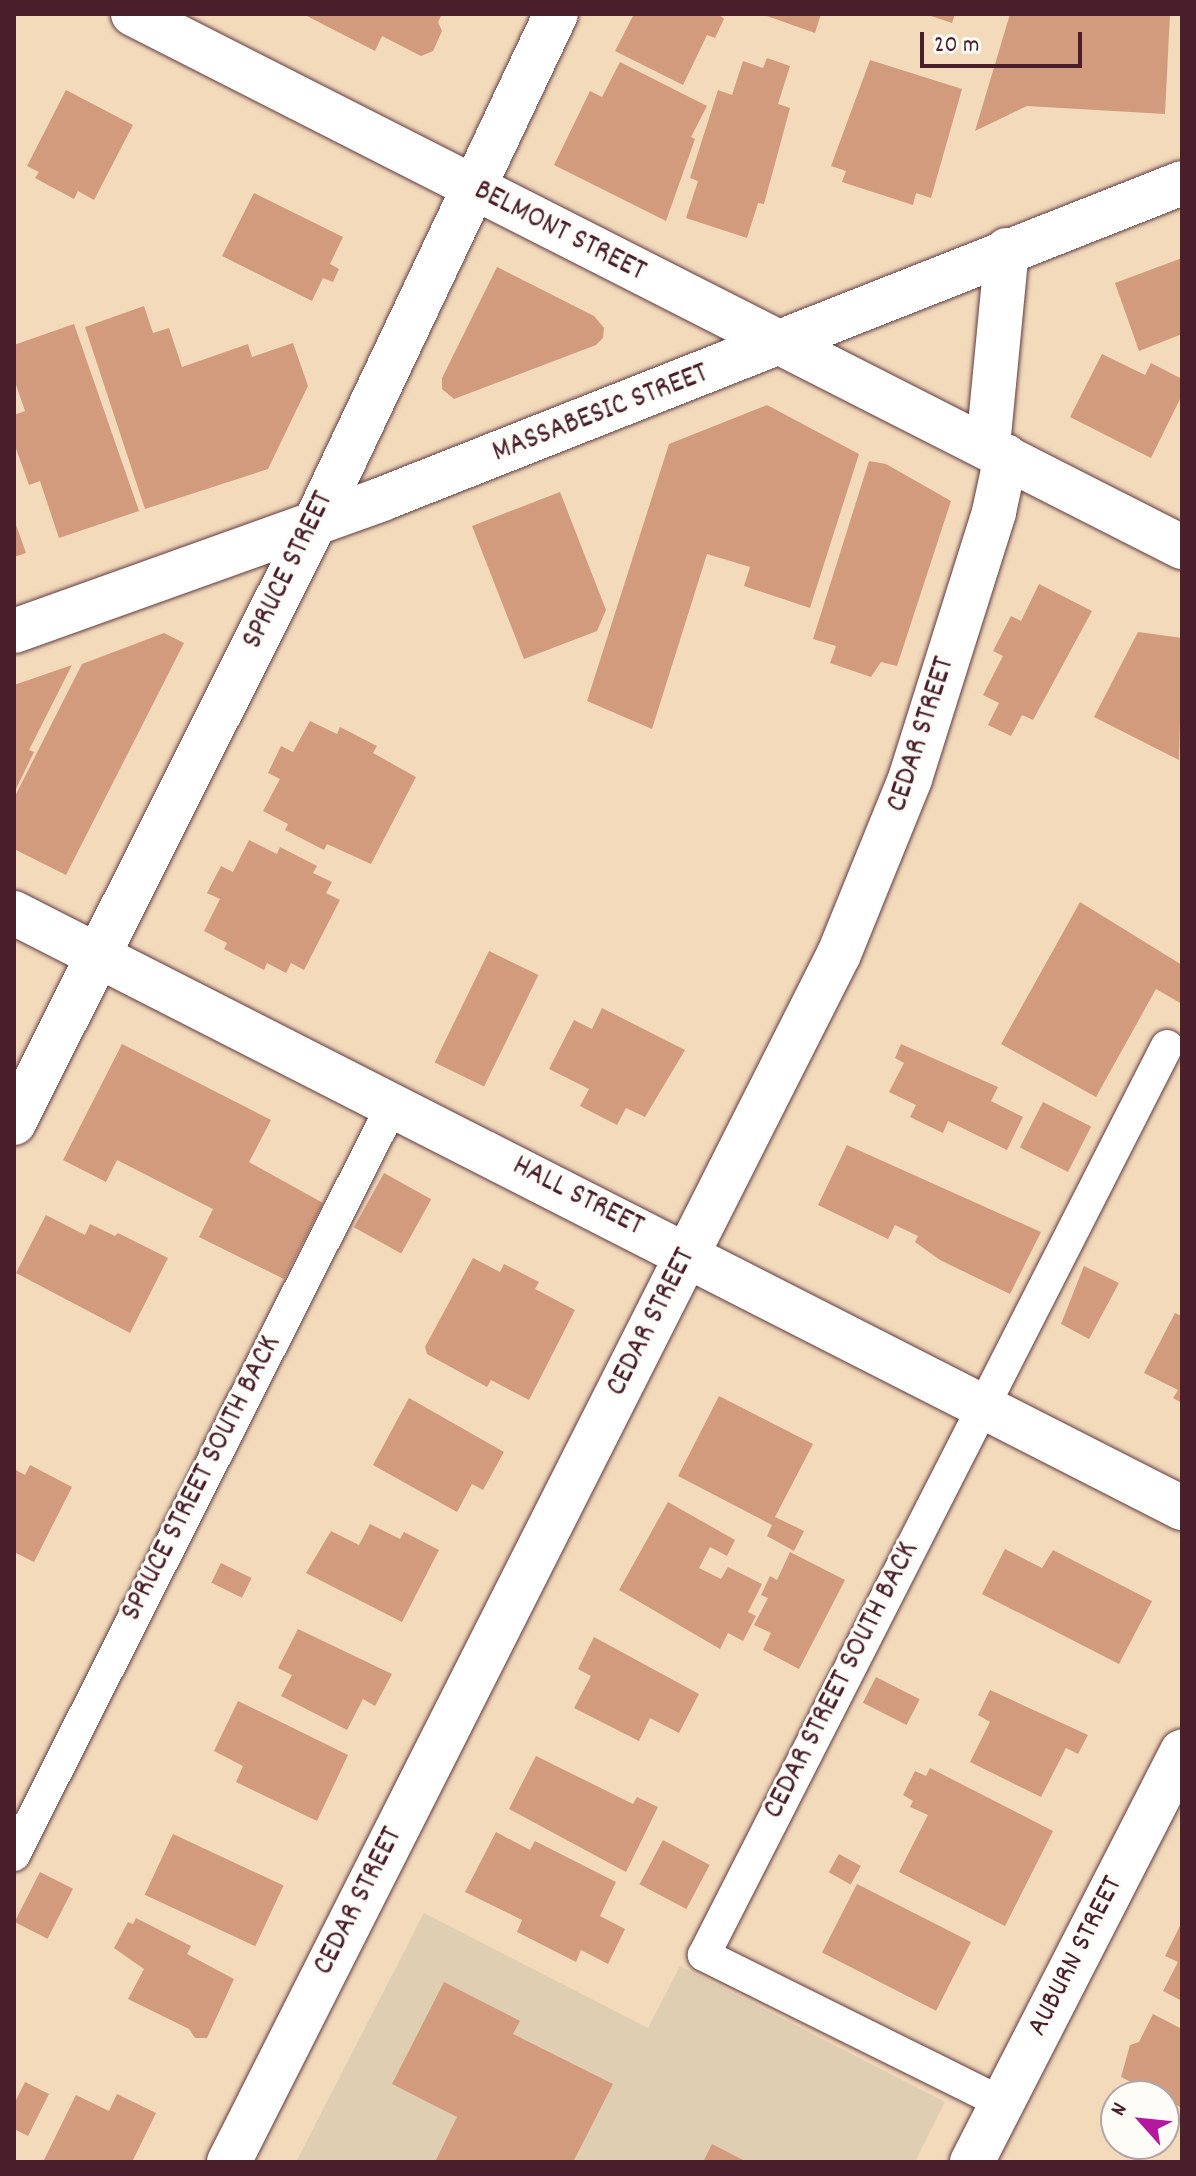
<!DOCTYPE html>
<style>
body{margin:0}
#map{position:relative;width:1196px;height:2176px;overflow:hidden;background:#f2dabb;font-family:Dekko,sans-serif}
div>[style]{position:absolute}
.built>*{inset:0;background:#dfceb1}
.building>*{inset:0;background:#d39b7e;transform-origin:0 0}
.roads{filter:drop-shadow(0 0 2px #633b41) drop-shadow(0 0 2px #633b41)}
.lane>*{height:32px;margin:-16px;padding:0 16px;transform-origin:16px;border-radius:16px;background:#fff}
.street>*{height:44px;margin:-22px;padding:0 22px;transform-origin:22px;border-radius:22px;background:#fff}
.secondary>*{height:44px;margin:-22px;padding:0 22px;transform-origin:22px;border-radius:22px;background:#fff}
span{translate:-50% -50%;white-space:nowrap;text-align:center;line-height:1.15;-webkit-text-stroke:6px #fdfcf7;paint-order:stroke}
.street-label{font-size:30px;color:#4a1f2b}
.frame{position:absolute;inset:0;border:16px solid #4a1f2b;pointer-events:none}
.north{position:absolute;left:1100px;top:2080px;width:80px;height:80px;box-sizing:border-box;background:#fdfcf7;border:2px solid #b5a4a5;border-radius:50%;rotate:297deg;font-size:22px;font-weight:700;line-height:32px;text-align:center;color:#4a1f2b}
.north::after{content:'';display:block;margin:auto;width:28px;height:36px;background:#b5179e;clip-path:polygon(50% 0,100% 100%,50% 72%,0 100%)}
.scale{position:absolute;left:920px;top:32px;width:162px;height:36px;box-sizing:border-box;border:4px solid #4a1f2b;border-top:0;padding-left:10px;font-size:24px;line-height:28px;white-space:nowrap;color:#4a1f2b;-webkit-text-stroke:6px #fdfcf7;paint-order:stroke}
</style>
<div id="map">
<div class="built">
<div style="clip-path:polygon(424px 1913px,648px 2028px,680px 1966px,945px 2102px,915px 2162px,296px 2162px)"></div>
</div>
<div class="building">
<div style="clip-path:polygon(303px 14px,442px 14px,438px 22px,442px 31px,433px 51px,421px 56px,382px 36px,375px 51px)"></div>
<div style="clip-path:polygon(634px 14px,718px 14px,724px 19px,715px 38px,707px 35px,683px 85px,615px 51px)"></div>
<div style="clip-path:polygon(761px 14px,821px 14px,815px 33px)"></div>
<div style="clip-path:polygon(925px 14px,955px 14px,952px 23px)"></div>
<div style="clip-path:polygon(1010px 14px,1170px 14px,1165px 114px,1027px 106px,975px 131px)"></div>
<div style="clip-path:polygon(767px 58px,790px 66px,778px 104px,790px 108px,764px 204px,758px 203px,747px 238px,686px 218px,698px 181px,690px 178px,718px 90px,732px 95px,743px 61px,763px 68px)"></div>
<div style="clip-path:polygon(870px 60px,962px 89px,931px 198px,916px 193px,913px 205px,842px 182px,846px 171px,831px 166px)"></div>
<div style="clip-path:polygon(620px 62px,707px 106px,691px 137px,695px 139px,666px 221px,554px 165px,590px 91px,602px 97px)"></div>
<div style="clip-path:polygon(66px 90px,133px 125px,94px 200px,78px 191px,74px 199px,35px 178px,39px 172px,27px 166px)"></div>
<div style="clip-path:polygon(254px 193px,343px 237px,330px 264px,339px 269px,333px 282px,323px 278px,312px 301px,222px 256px)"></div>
<div style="clip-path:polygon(1182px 258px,1182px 334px,1139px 351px,1115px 283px)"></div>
<div style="clip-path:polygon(497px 267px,594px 316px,604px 328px,603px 338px,596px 345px,454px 399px,442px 389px,442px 378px)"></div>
<div style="clip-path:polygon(144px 306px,153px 333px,169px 328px,182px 367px,248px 344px,252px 357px,293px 343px,308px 386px,268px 469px,145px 509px,85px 327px)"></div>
<div style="clip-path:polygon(74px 324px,139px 511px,59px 538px,40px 481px,29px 485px,14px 443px,14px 415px,25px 411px,14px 379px,14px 345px)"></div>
<div style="clip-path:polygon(1102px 354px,1145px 375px,1151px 363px,1182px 379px,1182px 395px,1151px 458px,1070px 417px)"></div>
<div style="clip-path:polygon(767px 405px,859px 454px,810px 608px,744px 586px,750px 567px,707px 554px,652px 729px,587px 701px,669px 444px)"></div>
<div style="clip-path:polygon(869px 461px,886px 464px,951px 501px,897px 666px,881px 662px,871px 677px,830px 663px,836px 646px,813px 639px)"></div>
<div style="clip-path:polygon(560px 492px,606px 610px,597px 631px,524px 659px,472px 526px)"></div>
<div style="clip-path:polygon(14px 519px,26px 553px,14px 557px)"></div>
<div style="clip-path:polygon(1039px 584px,1092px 611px,1033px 720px,1022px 715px,1011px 736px,988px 725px,999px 703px,983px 695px,1003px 656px,993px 651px,1011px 616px,1021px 621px)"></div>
<div style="clip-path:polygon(1138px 632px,1182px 638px,1179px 760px,1094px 717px)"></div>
<div style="clip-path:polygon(164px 633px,184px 643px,66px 875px,14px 849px,14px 798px,82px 664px)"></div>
<div style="clip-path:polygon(72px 665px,29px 750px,34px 752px,14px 793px,14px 685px)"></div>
<div style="clip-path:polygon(310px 721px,337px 734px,340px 727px,377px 746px,373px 753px,416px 777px,371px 864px,327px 844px,324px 850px,285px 830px,288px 824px,263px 811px,280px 779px,268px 773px,281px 746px,293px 752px)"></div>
<div style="clip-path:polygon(249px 840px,277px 854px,280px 847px,317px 866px,313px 873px,332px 882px,326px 893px,340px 900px,304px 970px,291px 963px,286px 973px,267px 963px,264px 970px,224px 949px,227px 943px,204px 931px,220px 899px,207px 893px,221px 866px,233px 872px)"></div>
<div style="clip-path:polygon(1080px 902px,1182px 965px,1182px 1004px,1156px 989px,1096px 1097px,1001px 1044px)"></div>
<div style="left:489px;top:951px;width:55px;height:124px;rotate:26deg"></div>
<div style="clip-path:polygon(602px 1008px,685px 1050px,645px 1117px,626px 1108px,617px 1125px,580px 1106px,589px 1089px,549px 1069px,574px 1020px,592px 1029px)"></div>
<div style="clip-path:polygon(122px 1044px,271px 1120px,249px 1162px,323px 1203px,284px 1279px,199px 1237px,213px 1209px,117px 1160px,106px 1182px,63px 1160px)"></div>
<div style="clip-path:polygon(901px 1044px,998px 1087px,991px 1101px,1023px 1117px,1007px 1150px,948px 1121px,943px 1133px,910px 1117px,916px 1105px,889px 1092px,904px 1063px,895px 1058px)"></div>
<div style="left:1043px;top:1102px;width:54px;height:51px;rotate:27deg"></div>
<div style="clip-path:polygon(847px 1145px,1041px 1232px,1010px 1294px,940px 1260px,915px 1242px,918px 1236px,895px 1225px,888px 1239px,818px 1205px)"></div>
<div style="left:384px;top:1173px;width:54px;height:62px;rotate:29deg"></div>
<div style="clip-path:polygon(46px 1215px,85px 1235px,90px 1224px,115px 1236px,118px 1233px,168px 1258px,130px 1333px,16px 1273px)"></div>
<div style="clip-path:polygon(473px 1258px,500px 1272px,504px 1264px,539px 1282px,535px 1289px,575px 1310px,529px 1400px,491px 1380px,487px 1387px,427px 1354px,425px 1347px)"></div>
<div style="clip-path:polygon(1084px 1266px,1119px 1283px,1089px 1339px,1061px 1324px)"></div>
<div style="clip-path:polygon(1175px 1313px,1182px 1316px,1182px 1403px,1173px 1398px,1178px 1390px,1144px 1373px)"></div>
<div style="clip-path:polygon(719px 1396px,813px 1444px,775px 1517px,804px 1531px,794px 1551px,767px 1536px,772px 1525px,678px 1476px)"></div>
<div style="clip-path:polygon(409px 1398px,504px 1452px,483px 1490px,472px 1484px,457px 1512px,373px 1465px)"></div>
<div style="clip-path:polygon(30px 1465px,72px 1487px,34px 1562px,14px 1552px,14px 1469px,25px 1475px)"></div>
<div style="clip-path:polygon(668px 1502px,735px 1540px,727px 1556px,710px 1547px,699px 1568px,721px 1579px,728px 1567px,762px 1584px,748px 1612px,756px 1616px,743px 1641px,728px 1633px,720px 1649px,619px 1590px)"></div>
<div style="clip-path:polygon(370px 1524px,400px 1539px,404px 1532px,439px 1550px,402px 1622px,306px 1573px,331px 1531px,359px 1545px)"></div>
<div style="clip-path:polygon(1005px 1549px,1042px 1568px,1053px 1550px,1152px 1601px,1119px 1664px,982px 1594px)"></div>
<div style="clip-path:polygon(790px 1552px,845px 1580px,799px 1669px,763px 1650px,771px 1633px,754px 1625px,768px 1598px,761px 1595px,770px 1576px,777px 1580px)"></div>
<div style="left:221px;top:1563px;width:34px;height:22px;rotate:26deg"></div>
<div style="clip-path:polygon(298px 1629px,392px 1674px,375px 1706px,363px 1699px,347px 1730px,281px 1696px,292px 1675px,278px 1668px)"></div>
<div style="clip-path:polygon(594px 1637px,699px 1694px,679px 1733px,650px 1718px,639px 1741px,574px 1708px,591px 1676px,578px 1669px)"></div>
<div style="left:876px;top:1677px;width:49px;height:29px;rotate:27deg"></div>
<div style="clip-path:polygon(990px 1690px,1088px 1735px,1078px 1754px,1066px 1748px,1041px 1797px,970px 1762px,990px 1722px,978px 1715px)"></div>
<div style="clip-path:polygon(238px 1701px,348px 1755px,317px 1821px,236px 1782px,243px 1766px,214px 1751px)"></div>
<div style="clip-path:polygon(536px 1756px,633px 1804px,637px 1797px,658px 1807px,626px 1872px,509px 1809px)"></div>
<div style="clip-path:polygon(930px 1768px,1053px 1831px,1005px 1926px,899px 1872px,928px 1815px,910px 1807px,913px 1801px,903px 1795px,915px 1771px,926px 1776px)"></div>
<div style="clip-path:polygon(496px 1832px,530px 1850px,535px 1841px,616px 1882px,600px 1916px,625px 1929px,608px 1964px,581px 1950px,576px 1962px,517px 1932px,522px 1920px,465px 1892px)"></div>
<div style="left:173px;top:1834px;width:122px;height:67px;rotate:25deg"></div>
<div style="left:663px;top:1840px;width:53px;height:50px;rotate:28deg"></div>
<div style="left:839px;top:1854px;width:25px;height:21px;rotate:29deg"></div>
<div style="left:40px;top:1872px;width:37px;height:56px;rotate:27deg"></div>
<div style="left:857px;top:1884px;width:128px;height:77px;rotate:27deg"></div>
<div style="clip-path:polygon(136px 1918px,191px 1946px,187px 1954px,234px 1979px,207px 2038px,195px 2038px,189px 2029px,128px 1999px,144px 1969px,114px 1948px,128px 1922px,133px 1924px)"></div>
<div style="clip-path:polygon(1182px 1922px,1182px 2001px,1163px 1991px,1178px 1962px,1165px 1956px)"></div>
<div style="clip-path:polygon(444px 1982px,520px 2021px,513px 2034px,613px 2084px,573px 2162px,435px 2162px,457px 2117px,392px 2084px)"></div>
<div style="clip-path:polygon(1153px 2014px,1182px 2029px,1182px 2108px,1121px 2077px,1130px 2045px,1139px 2042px)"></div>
<div style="clip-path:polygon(25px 2082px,49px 2094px,28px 2136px,14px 2129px,14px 2104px)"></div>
<div style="clip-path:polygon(117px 2094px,156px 2113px,132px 2162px,43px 2162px,76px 2095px,109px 2111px)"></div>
<div style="clip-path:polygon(712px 2144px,747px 2162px,703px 2162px)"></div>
</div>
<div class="roads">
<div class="lane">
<div style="left:14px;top:1855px;width:841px;rotate:-63.22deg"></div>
<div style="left:1002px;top:2103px;width:333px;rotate:-153.6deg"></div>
<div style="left:704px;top:1955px;width:1020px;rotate:-63.01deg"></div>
</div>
<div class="street">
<div style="left:133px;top:14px;width:1177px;rotate:26.94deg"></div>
<div style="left:988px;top:446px;width:197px;rotate:-84.5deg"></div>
<div style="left:14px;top:631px;width:391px;rotate:-19.7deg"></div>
<div style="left:382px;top:499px;width:860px;rotate:-21.55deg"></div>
<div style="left:14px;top:913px;width:1311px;rotate:27deg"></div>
<div style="left:229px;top:2162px;width:1353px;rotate:-63.21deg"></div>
<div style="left:839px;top:954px;width:189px;rotate:-67.9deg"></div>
<div style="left:910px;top:779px;width:280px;rotate:-72.5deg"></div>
<div style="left:994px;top:512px;width:57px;rotate:-77.9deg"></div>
<div style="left:972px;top:2162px;width:461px;rotate:-62.9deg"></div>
</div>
<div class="secondary">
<div style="left:14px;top:1123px;width:669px;rotate:-63.36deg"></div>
<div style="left:314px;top:525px;width:565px;rotate:-64.66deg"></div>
</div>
</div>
<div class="street-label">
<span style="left:559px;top:233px;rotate:27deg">BELMONT STREET</span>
<span style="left:601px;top:415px;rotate:-21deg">MASSABESIC STREET</span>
<span style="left:290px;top:571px;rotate:-64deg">SPRUCE STREET</span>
<span style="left:923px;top:735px;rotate:-72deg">CEDAR STREET</span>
<span style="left:577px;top:1198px;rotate:27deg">HALL STREET</span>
<span style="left:653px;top:1323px;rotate:-63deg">CEDAR STREET</span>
<span style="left:203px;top:1479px;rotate:-63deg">SPRUCE STREET SOUTH BACK</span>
<span style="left:843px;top:1681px;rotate:-63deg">CEDAR STREET SOUTH BACK</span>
<span style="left:360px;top:1902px;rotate:-63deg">CEDAR STREET</span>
<span style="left:1077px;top:1957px;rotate:-63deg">AUBURN STREET</span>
</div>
<div class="frame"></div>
<div class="north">N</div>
<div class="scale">20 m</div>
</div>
